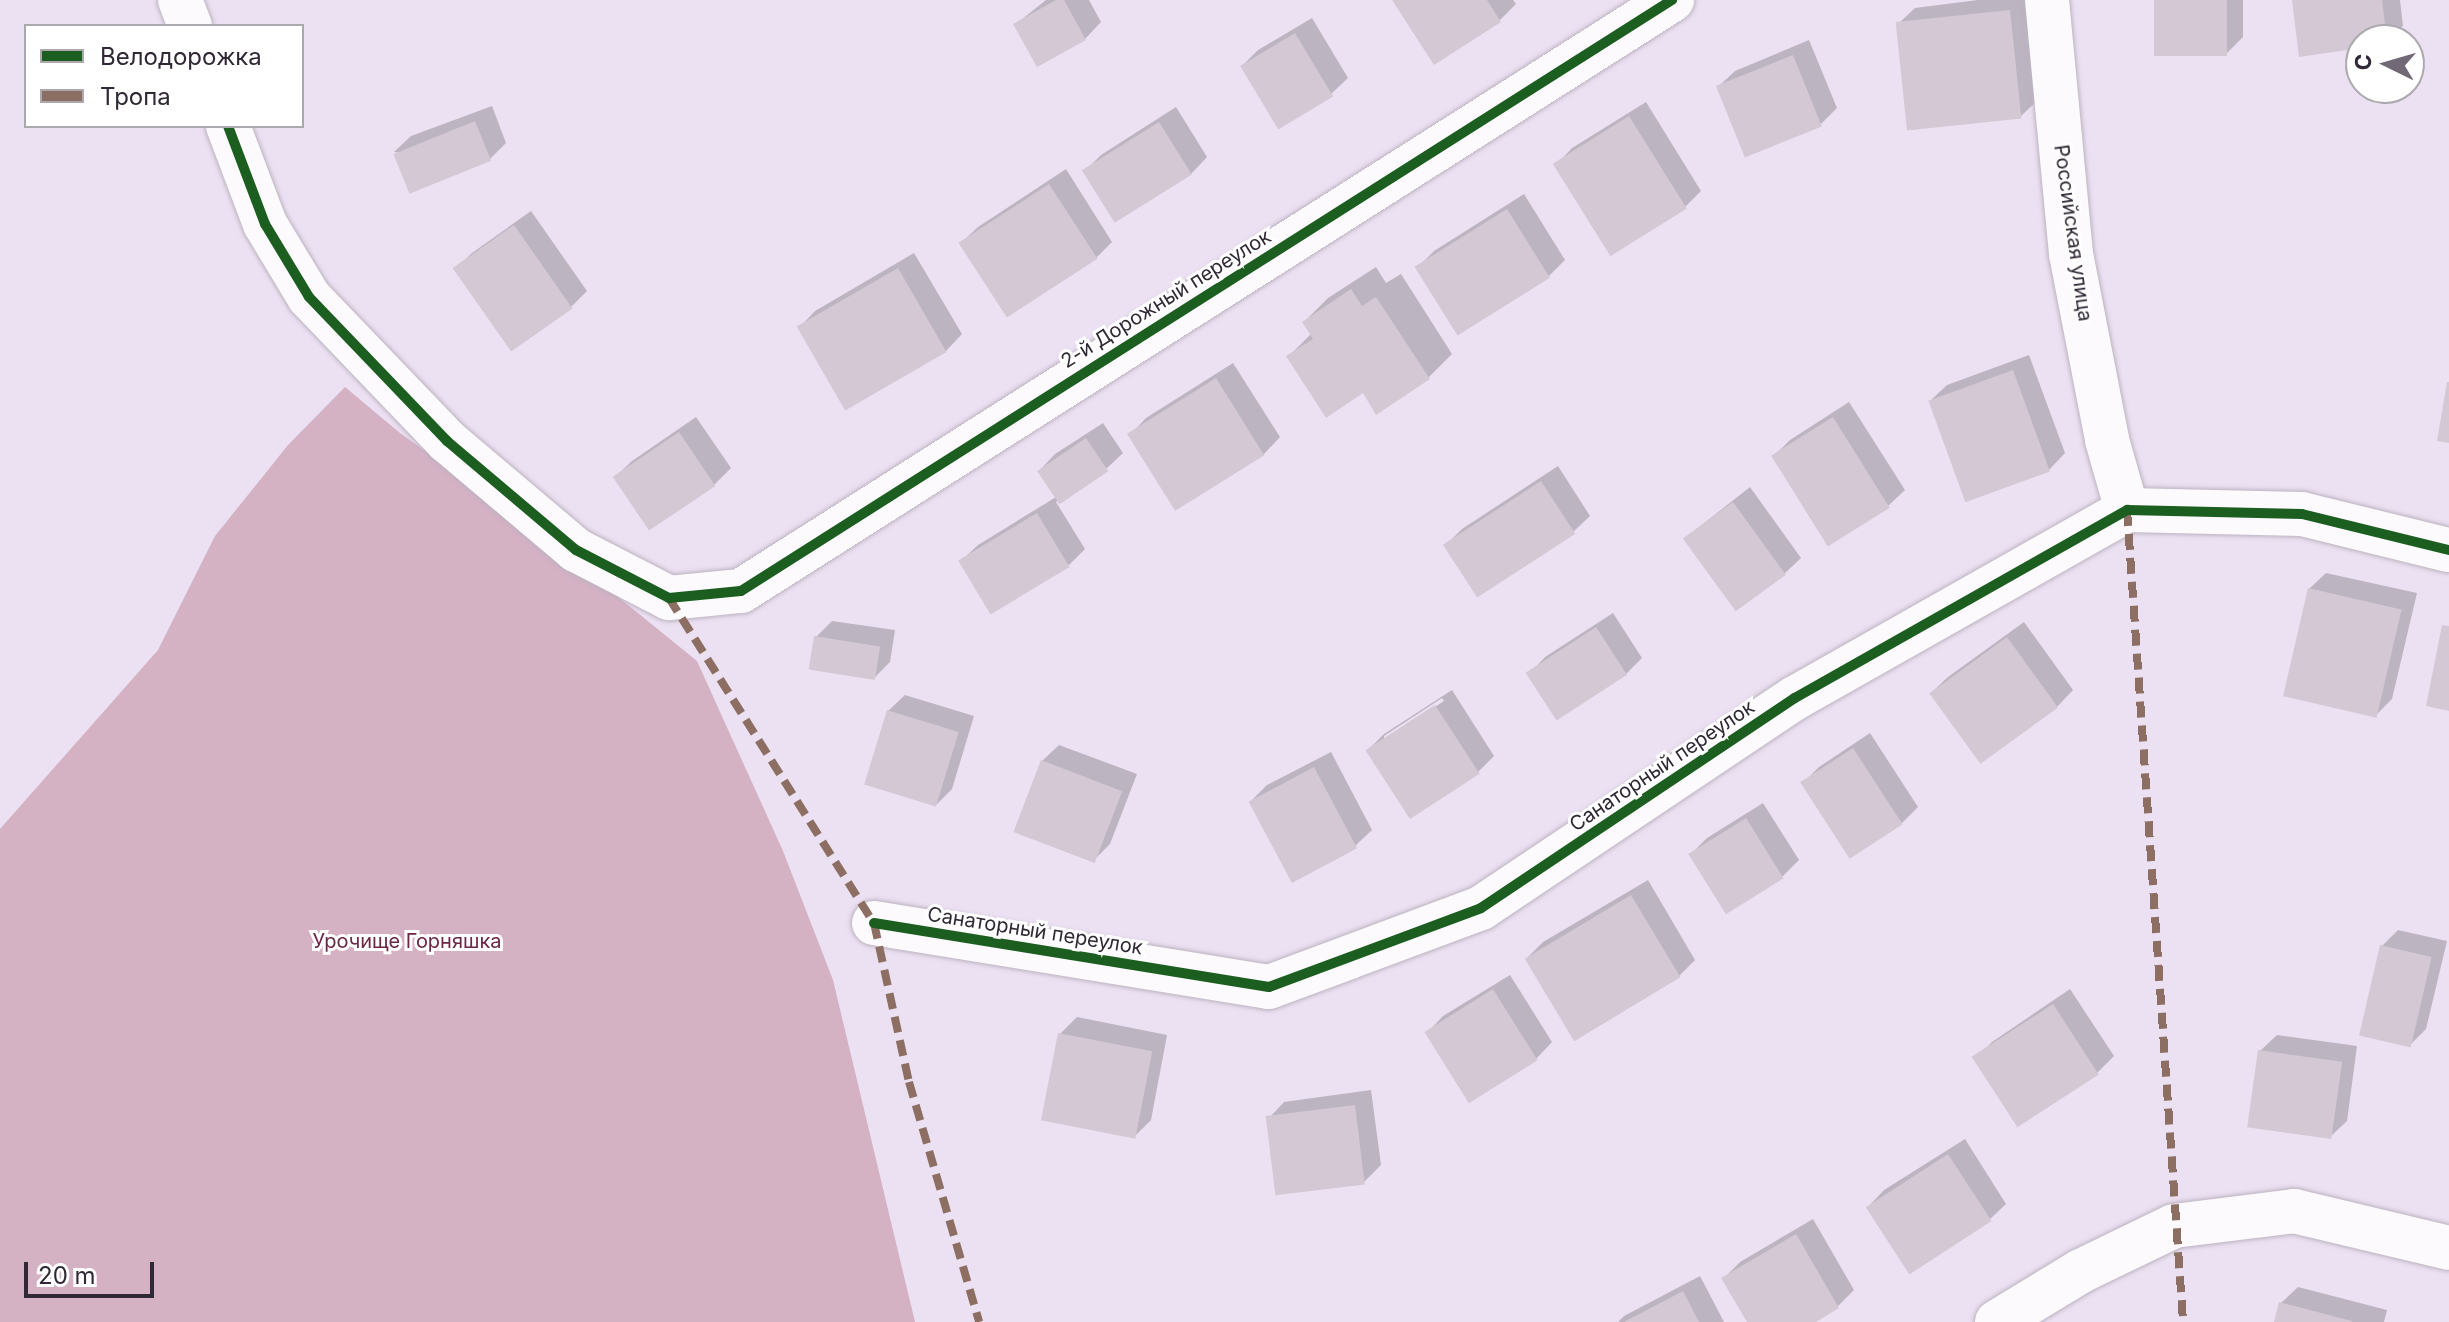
<!DOCTYPE html>
<meta charset="utf-8">
<style>
body{margin:0}
#map{position:relative;width:2449px;height:1322px;overflow:hidden;background:#ece1f2;font-family:Inter,sans-serif}
div>[style]{position:absolute}
.forest>*{inset:0;background:#d5b1c4}
.shadow>*{inset:0;background:#0003}
.building>*{inset:0;background:#d3c8d4;transform-origin:0 0}
.roads{filter:drop-shadow(0 0 2px #bcb3c0) drop-shadow(0 0 2px #bcb3c0)}
.minor>*{height:44px;margin:-22px;padding:0 22px;transform-origin:22px;border-radius:22px;background:#fcfafd}
.quiet>*{height:8px;margin-top:-4px;transform-origin:0;background:repeating-linear-gradient(90deg,#8d6e63 0 16px,transparent 0 24px)}
.cycleway>*{height:10px;margin:-5px;padding:0 5px;transform-origin:5px;border-radius:5px;background:#1b5e20}
span{translate:-50% -50%;white-space:nowrap;text-align:center;line-height:1.15;-webkit-text-stroke:6px #fff;paint-order:stroke}
.street-label{font-size:20px;color:#302834}
.park-label{font-size:20px;color:#6c2646}
.legend{position:absolute;left:24px;top:24px;width:280px;height:104px;box-sizing:border-box;background:#fff;border:2px solid #aca9ae;margin:0;padding:10px 14px;list-style:none;font-size:24px;color:#302834}
.legend li{display:flex;align-items:center;gap:16px;height:40px}
.legend b{width:40px;border:2px solid #aca9ae}
.north{position:absolute;left:2345px;top:24px;width:80px;height:80px;box-sizing:border-box;background:#fff;border:2px solid #aca9ae;border-radius:50%;rotate:275deg;font-size:22px;font-weight:700;line-height:32px;text-align:center;color:#302834}
.north::after{content:'';display:block;margin:auto;width:28px;height:36px;background:#726976;clip-path:polygon(50% 0,100% 100%,50% 72%,0 100%)}
.scale{position:absolute;left:24px;top:1262px;width:130px;height:36px;box-sizing:border-box;border:4px solid #302834;border-top:0;padding-left:10px;font-size:24px;line-height:28px;white-space:nowrap;color:#302834;-webkit-text-stroke:6px #fff;paint-order:stroke}
</style>
<div id="map">
<div class="forest">
<div style="clip-path:polygon(345px 387px,400px 433px,532px 527px,697px 661px,783px 851px,833px 980px,915px 1322px,0 1322px,0 829px,158px 650px,215px 536px,288px 445px)"></div>
</div>
<div class="shadow">
<div style="clip-path:polygon(1046px 0,1089px 0,1101px 22px,1085px 39px,1016px 24px)"></div>
<div style="clip-path:polygon(1395px 0,1513px 0,1516px 4px,1500px 20px)"></div>
<div style="clip-path:polygon(1978px 0,2026px 0,2038px 100px,2021px 116px,1898px 24px,1915px 8px)"></div>
<div style="clip-path:polygon(2156px 0,2243px 0,2243px 37px,2226px 54px)"></div>
<div style="clip-path:polygon(2294px 0,2400px 0,2403px 26px,2390px 40px,2361px 40px,2361px 46px)"></div>
<div style="clip-path:polygon(1312px 18px,1348px 78px,1331px 94px,1242px 66px,1258px 50px)"></div>
<div style="clip-path:polygon(1809px 40px,1837px 108px,1821px 124px,1718px 87px,1735px 71px)"></div>
<div style="clip-path:polygon(1646px 102px,1701px 191px,1685px 207px,1611px 253px,1556px 165px,1572px 148px)"></div>
<div style="clip-path:polygon(492px 106px,506px 143px,489px 160px,394px 152px,411px 136px)"></div>
<div style="clip-path:polygon(1176px 107px,1207px 157px,1191px 174px,1085px 171px,1101px 155px)"></div>
<div style="clip-path:polygon(1066px 169px,1112px 242px,1096px 258px,961px 243px,978px 227px)"></div>
<div style="clip-path:polygon(1524px 194px,1565px 260px,1549px 276px,1460px 333px,1418px 267px,1434px 251px)"></div>
<div style="clip-path:polygon(531px 211px,587px 291px,571px 307px,455px 269px,472px 253px)"></div>
<div style="clip-path:polygon(914px 253px,962px 334px,946px 351px,799px 328px,815px 311px)"></div>
<div style="clip-path:polygon(1376px 267px,1386px 283px,1401px 274px,1452px 354px,1428px 378px,1363px 391px,1288px 357px,1312px 333px,1304px 322px,1328px 298px)"></div>
<div style="clip-path:polygon(2029px 355px,2065px 453px,2049px 470px,1930px 401px,1947px 385px)"></div>
<div style="clip-path:polygon(1233px 363px,1280px 437px,1264px 454px,1130px 435px,1146px 418px)"></div>
<div style="clip-path:polygon(1849px 402px,1905px 490px,1888px 506px,1774px 456px,1790px 440px)"></div>
<div style="clip-path:polygon(696px 417px,731px 468px,714px 485px,615px 477px,632px 461px)"></div>
<div style="clip-path:polygon(1103px 423px,1123px 453px,1106px 469px,1056px 502px,1085px 549px,1069px 565px,961px 561px,978px 545px,1056px 497px,1039px 471px,1055px 454px)"></div>
<div style="clip-path:polygon(1558px 466px,1590px 516px,1573px 532px,1446px 545px,1462px 529px)"></div>
<div style="clip-path:polygon(1750px 487px,1801px 558px,1784px 574px,1684px 539px)"></div>
<div style="clip-path:polygon(2326px 573px,2417px 593px,2392px 699px,2376px 715px,2309px 589px)"></div>
<div style="clip-path:polygon(1613px 613px,1642px 658px,1626px 674px,1529px 674px,1545px 657px)"></div>
<div style="clip-path:polygon(832px 621px,895px 630px,890px 662px,874px 678px,816px 637px)"></div>
<div style="clip-path:polygon(2024px 622px,2073px 690px,2057px 707px,1931px 693px,1948px 677px)"></div>
<div style="clip-path:polygon(evenodd,1452px 690px,1494px 756px,1478px 772px,1410px 816px,1368px 750px,1384px 734px,1452px 690px,1442px 698px,1444px 701px,1384px 740px,1384px 736px,1442px 698px)"></div>
<div style="clip-path:polygon(905px 695px,974px 716px,952px 789px,936px 805px,888px 711px)"></div>
<div style="clip-path:polygon(1870px 733px,1918px 807px,1902px 823px,1803px 783px,1819px 767px)"></div>
<div style="clip-path:polygon(1059px 745px,1137px 774px,1110px 844px,1094px 860px,1042px 761px)"></div>
<div style="clip-path:polygon(1331px 752px,1372px 830px,1355px 846px,1251px 801px,1267px 785px)"></div>
<div style="clip-path:polygon(1763px 803px,1799px 860px,1783px 876px,1726px 911px,1691px 854px,1707px 838px)"></div>
<div style="clip-path:polygon(1648px 880px,1695px 960px,1679px 976px,1527px 958px,1543px 942px)"></div>
<div style="clip-path:polygon(2398px 930px,2447px 941px,2426px 1029px,2409px 1046px,2382px 946px)"></div>
<div style="clip-path:polygon(1510px 975px,1552px 1042px,1536px 1059px,1469px 1100px,1427px 1033px,1443px 1016px)"></div>
<div style="clip-path:polygon(2070px 989px,2114px 1056px,2098px 1072px,2020px 1125px,1976px 1058px,1992px 1042px)"></div>
<div style="clip-path:polygon(1077px 1017px,1167px 1035px,1151px 1120px,1135px 1136px,1060px 1034px)"></div>
<div style="clip-path:polygon(2277px 1035px,2357px 1046px,2347px 1121px,2330px 1137px,2260px 1051px)"></div>
<div style="clip-path:polygon(1371px 1090px,1381px 1165px,1364px 1182px,1268px 1119px,1284px 1102px)"></div>
<div style="clip-path:polygon(1965px 1139px,2006px 1204px,1989px 1220px,1868px 1207px,1884px 1190px)"></div>
<div style="clip-path:polygon(1813px 1219px,1854px 1290px,1838px 1306px,1812px 1322px,1749px 1322px,1724px 1278px,1740px 1262px)"></div>
<div style="clip-path:polygon(1700px 1276px,1724px 1322px,1618px 1322px,1624px 1316px)"></div>
<div style="clip-path:polygon(2298px 1287px,2387px 1310px,2384px 1322px,2276px 1322px,2281px 1303px)"></div>
</div>
<div class="building">
<div style="clip-path:polygon(1056px 0,1064px 0,1086px 40px,1037px 67px,1013px 24px)"></div>
<div style="clip-path:polygon(1392px 0,1487px 0,1501px 22px,1434px 65px)"></div>
<div style="left:2154px;top:0;width:73px;height:56px"></div>
<div style="clip-path:polygon(2292px 0,2382px 0,2387px 40px,2361px 40px,2361px 48px,2299px 57px)"></div>
<div style="left:2010px;top:10px;width:109px;height:115px;rotate:84deg"></div>
<div style="left:1295px;top:33px;width:74px;height:64px;rotate:59deg"></div>
<div style="left:1793px;top:55px;width:77px;height:83px;rotate:68deg"></div>
<div style="left:1629px;top:116px;width:109px;height:90px;rotate:58deg"></div>
<div style="left:475px;top:121px;width:43px;height:88px;rotate:68deg"></div>
<div style="left:1159px;top:122px;width:62px;height:91px;rotate:58deg"></div>
<div style="left:1049px;top:184px;width:89px;height:108px;rotate:57deg"></div>
<div style="left:1507px;top:209px;width:81px;height:109px;rotate:58deg"></div>
<div style="left:514px;top:225px;width:102px;height:75px;rotate:55deg"></div>
<div style="left:898px;top:268px;width:97px;height:117px;rotate:60deg"></div>
<div style="clip-path:polygon(1351px 289px,1362px 306px,1376px 297px,1430px 379px,1376px 415px,1363px 393px,1326px 418px,1286px 356px,1313px 339px,1302px 322px)"></div>
<div style="left:2013px;top:370px;width:108px;height:90px;rotate:70deg"></div>
<div style="left:1216px;top:378px;width:91px;height:105px;rotate:58deg"></div>
<div style="clip-path:polygon(2447px 382px,2449px 382px,2449px 443px,2437px 441px)"></div>
<div style="left:1833px;top:417px;width:107px;height:73px;rotate:58deg"></div>
<div style="left:679px;top:432px;width:65px;height:80px;rotate:56deg"></div>
<div style="left:1086px;top:438px;width:40px;height:59px;rotate:56deg"></div>
<div style="left:1541px;top:481px;width:63px;height:117px;rotate:57deg"></div>
<div style="left:1733px;top:502px;width:90px;height:62px;rotate:54deg"></div>
<div style="left:1037px;top:513px;width:63px;height:92px;rotate:59deg"></div>
<div style="left:2308px;top:588px;width:96px;height:111px;rotate:13deg"></div>
<div style="clip-path:polygon(2442px 625px,2449px 626px,2449px 711px,2426px 706px)"></div>
<div style="left:1596px;top:627px;width:57px;height:84px;rotate:57deg"></div>
<div style="left:814px;top:636px;width:67px;height:34px;rotate:9deg"></div>
<div style="left:2007px;top:637px;width:87px;height:96px;rotate:54deg"></div>
<div style="left:1435px;top:705px;width:82px;height:83px;rotate:57deg"></div>
<div style="left:887px;top:710px;width:75px;height:78px;rotate:17deg"></div>
<div style="left:1853px;top:748px;width:91px;height:63px;rotate:57deg"></div>
<div style="left:1041px;top:760px;width:87px;height:77px;rotate:21deg"></div>
<div style="left:1314px;top:767px;width:92px;height:74px;rotate:62deg"></div>
<div style="left:1746px;top:818px;width:71px;height:68px;rotate:58deg"></div>
<div style="left:1631px;top:895px;width:96px;height:124px;rotate:59deg"></div>
<div style="left:2380px;top:945px;width:53px;height:93px;rotate:13deg"></div>
<div style="left:1493px;top:989px;width:84px;height:81px;rotate:58deg"></div>
<div style="left:2053px;top:1004px;width:84px;height:97px;rotate:57deg"></div>
<div style="left:1058px;top:1033px;width:96px;height:89px;rotate:11deg"></div>
<div style="left:2258px;top:1050px;width:85px;height:78px;rotate:8deg"></div>
<div style="left:1355px;top:1105px;width:80px;height:90px;rotate:83deg"></div>
<div style="left:1948px;top:1154px;width:80px;height:98px;rotate:57deg"></div>
<div style="clip-path:polygon(1796px 1234px,1839px 1308px,1816px 1322px,1747px 1322px,1721px 1278px)"></div>
<div style="clip-path:polygon(1683px 1291px,1699px 1322px,1624px 1322px)"></div>
<div style="clip-path:polygon(2279px 1302px,2352px 1321px,2352px 1322px,2274px 1322px)"></div>
</div>
<div class="roads">
<div class="minor">
<div style="left:180px;top:0;width:28px;rotate:69deg"></div>
<div style="left:2047px;top:0;width:255px;rotate:84.6deg"></div>
<div style="left:2071px;top:254px;width:189px;rotate:79deg"></div>
<div style="left:2107px;top:440px;width:73px;rotate:74.1deg"></div>
<div style="left:228px;top:126px;width:105px;rotate:69.3deg"></div>
<div style="left:265px;top:224px;width:85px;rotate:58.9deg"></div>
<div style="left:309px;top:297px;width:199px;rotate:46.2deg"></div>
<div style="left:447px;top:441px;width:169px;rotate:40.2deg"></div>
<div style="left:576px;top:550px;width:105px;rotate:27.3deg"></div>
<div style="left:669px;top:598px;width:72px;rotate:-5.6deg"></div>
<div style="left:741px;top:591px;width:1103px;rotate:-32.41deg"></div>
<div style="left:874px;top:923px;width:400px;rotate:9.2deg"></div>
<div style="left:1269px;top:987px;width:226px;rotate:-20.4deg"></div>
<div style="left:1481px;top:908px;width:378px;rotate:-33.8deg"></div>
<div style="left:1795px;top:698px;width:382px;rotate:-29.5deg"></div>
<div style="left:2127px;top:510px;width:175px;rotate:1.3deg"></div>
<div style="left:2302px;top:514px;width:151px;rotate:13.8deg"></div>
<div style="left:1997px;top:1322px;width:98px;rotate:-31.3deg"></div>
<div style="left:2081px;top:1271px;width:103px;rotate:-25.8deg"></div>
<div style="left:2174px;top:1226px;width:121px;rotate:-7.1deg"></div>
<div style="left:2294px;top:1211px;width:159px;rotate:13.4deg"></div>
</div>
</div>
<div class="quiet">
<div style="left:2127px;top:510px;width:814px;rotate:86.05deg"></div>
<div style="left:669px;top:598px;width:384px;rotate:57.8deg"></div>
<div style="left:874px;top:923px;width:163px;rotate:77.6deg"></div>
<div style="left:909px;top:1082px;width:250px;rotate:73.7deg"></div>
</div>
<div class="cycleway">
<div style="left:228px;top:126px;width:105px;rotate:69.3deg"></div>
<div style="left:265px;top:224px;width:85px;rotate:58.9deg"></div>
<div style="left:309px;top:297px;width:199px;rotate:46.2deg"></div>
<div style="left:447px;top:441px;width:169px;rotate:40.2deg"></div>
<div style="left:576px;top:550px;width:105px;rotate:27.3deg"></div>
<div style="left:669px;top:598px;width:72px;rotate:-5.6deg"></div>
<div style="left:741px;top:591px;width:1103px;rotate:-32.41deg"></div>
<div style="left:874px;top:923px;width:400px;rotate:9.2deg"></div>
<div style="left:1269px;top:987px;width:226px;rotate:-20.4deg"></div>
<div style="left:1481px;top:908px;width:378px;rotate:-33.8deg"></div>
<div style="left:1795px;top:698px;width:382px;rotate:-29.5deg"></div>
<div style="left:2127px;top:510px;width:175px;rotate:1.3deg"></div>
<div style="left:2302px;top:514px;width:151px;rotate:13.8deg"></div>
</div>
<div class="street-label">
<span style="left:2073px;top:233px;rotate:82deg">Российская улица</span>
<span style="left:1166px;top:299px;rotate:-32deg">2-й Дорожный переулок</span>
<span style="left:1662px;top:766px;rotate:-34deg">Санаторный переулок</span>
<span style="left:1035px;top:931px;rotate:9deg">Санаторный переулок</span>
</div>
<div class="park-label">
<span style="left:407px;top:941px">Урочище Горняшка</span>
</div>
<ul class="legend">
<li><b style="height:10px;background:#1b5e20"></b>Велодорожка</li>
<li><b style="height:10px;background:#8d6e63"></b>Тропа</li>
</ul>
<div class="north">С</div>
<div class="scale">20 m</div>
</div>
